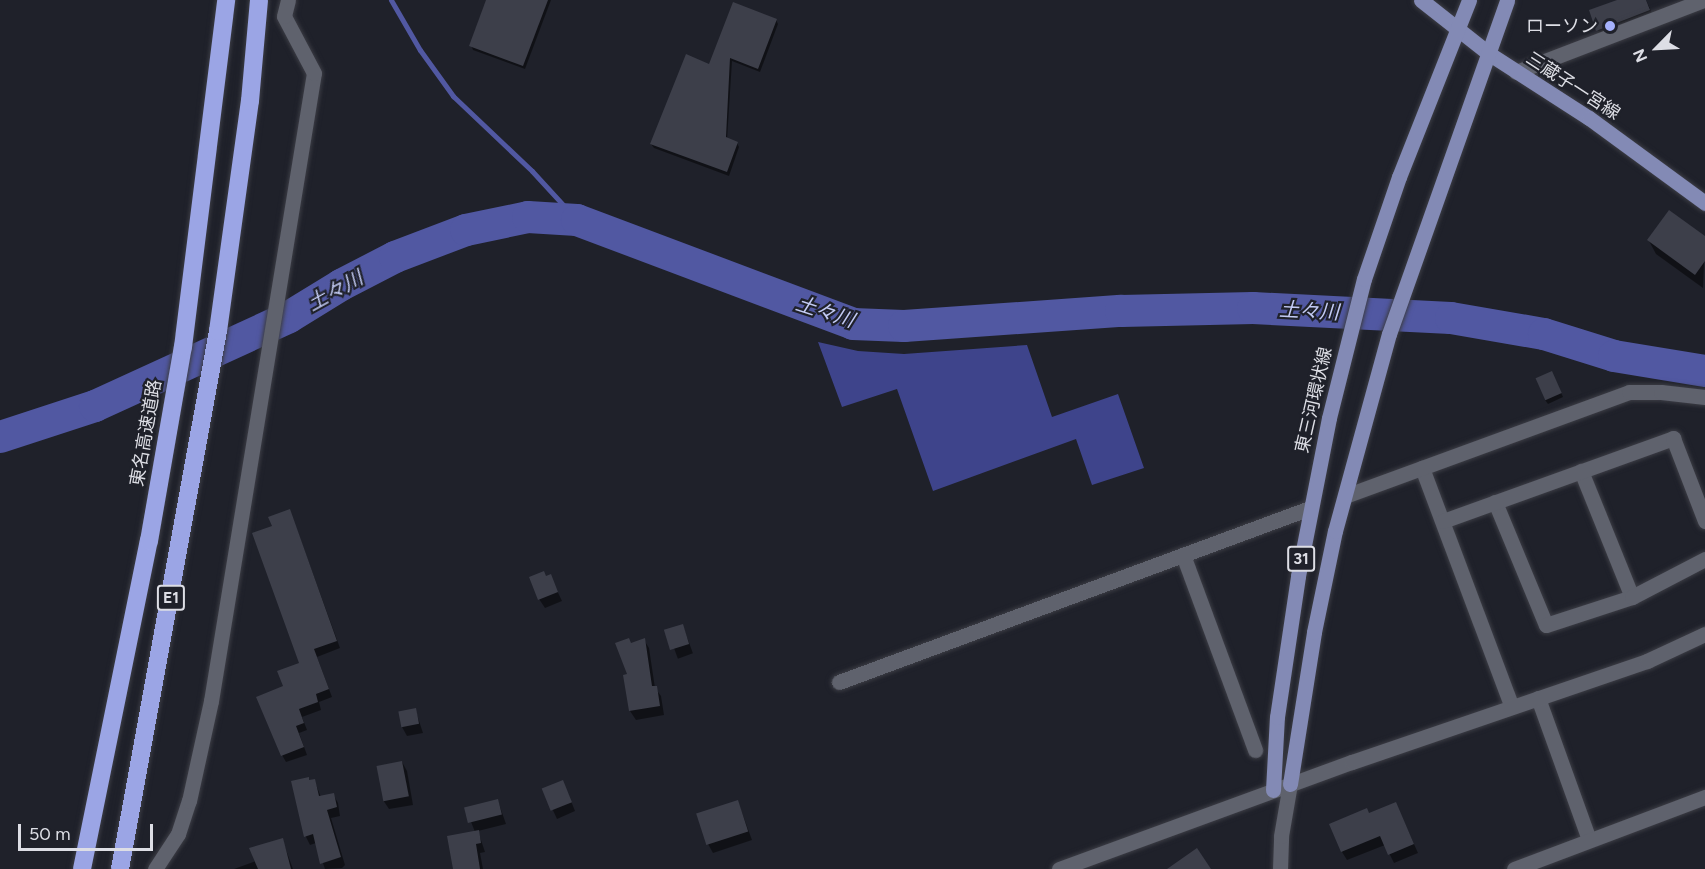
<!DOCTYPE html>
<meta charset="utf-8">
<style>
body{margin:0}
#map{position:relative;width:1705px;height:869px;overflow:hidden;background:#1f212a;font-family:Figtree,"Noto Sans JP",sans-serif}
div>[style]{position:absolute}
.forest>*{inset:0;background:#3e448b}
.shadow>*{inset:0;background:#0007;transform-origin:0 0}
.stream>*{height:5px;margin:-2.5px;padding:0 2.5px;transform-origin:2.5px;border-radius:2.5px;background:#5158a2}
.river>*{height:32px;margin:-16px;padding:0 16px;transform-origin:16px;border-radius:16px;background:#5158a2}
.building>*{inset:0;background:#3d3f4a;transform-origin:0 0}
.roads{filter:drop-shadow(0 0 2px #3c3d45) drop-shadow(0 0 2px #3c3d45)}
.minor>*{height:15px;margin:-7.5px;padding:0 7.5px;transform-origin:7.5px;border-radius:7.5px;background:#5f626d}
.major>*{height:15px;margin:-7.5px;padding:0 7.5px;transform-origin:7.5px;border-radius:7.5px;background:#838ab5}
.highway>*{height:18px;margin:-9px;padding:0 9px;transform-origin:9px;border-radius:9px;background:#9ba5e5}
.dots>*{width:16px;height:16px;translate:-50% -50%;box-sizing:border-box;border:3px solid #1f212a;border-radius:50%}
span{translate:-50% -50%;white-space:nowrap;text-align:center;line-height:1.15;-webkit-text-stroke:4.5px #1f212a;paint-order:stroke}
.shield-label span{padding:2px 4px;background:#1f212a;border:2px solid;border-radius:4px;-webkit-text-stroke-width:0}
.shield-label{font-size:16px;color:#dddee5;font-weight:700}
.poi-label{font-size:18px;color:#dddee5}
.right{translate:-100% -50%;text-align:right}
.street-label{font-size:18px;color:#dddee5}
.water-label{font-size:20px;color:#c3cbf4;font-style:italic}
.north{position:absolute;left:1627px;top:18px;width:60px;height:60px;-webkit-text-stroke:4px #1f212a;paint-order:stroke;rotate:246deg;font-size:16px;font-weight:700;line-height:24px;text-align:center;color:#dddee5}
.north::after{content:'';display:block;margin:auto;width:21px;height:27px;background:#dddee5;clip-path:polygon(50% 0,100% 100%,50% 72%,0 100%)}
.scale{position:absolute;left:18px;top:824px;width:135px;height:27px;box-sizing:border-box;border:3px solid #dddee5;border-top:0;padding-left:8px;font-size:18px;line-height:21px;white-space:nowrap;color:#dddee5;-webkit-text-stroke:4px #1f212a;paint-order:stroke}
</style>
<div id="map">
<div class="forest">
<div style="clip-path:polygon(818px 342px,858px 351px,904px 354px,1027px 345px,1052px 417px,1118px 394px,1144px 468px,1092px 485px,1076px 439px,933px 491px,897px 389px,842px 407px)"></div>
</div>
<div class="shadow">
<div style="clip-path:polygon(488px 0,551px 0,525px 69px,473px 50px,471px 45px)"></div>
<div style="clip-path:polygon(1622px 0,1646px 0,1657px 24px,1605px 44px,1598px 30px)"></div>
<div style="clip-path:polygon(776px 20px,778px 24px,760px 72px,732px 61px,727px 140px,737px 143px,739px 147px,729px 176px,654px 148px,651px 144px,710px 66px)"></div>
<div style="clip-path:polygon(1705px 238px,1703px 288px,1656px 254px,1649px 241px)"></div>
<div style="clip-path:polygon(1554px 377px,1563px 397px,1548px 404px,1545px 400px)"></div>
<div style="clip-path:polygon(293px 519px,340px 648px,317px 657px,332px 697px,319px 702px,321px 710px,302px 717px,307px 730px,299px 733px,307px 755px,286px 762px,282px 755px,285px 687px,301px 664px)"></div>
<div style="clip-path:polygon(550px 576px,562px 601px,545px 608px,539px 599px,547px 578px)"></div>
<div style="left:683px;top:626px;width:29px;height:16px;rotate:70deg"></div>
<div style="clip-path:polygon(644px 640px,649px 648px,655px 688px,661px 696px,664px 715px,636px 720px,630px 711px,625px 676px,629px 676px,631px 645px)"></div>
<div style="clip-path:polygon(415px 709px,423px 733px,407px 736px,402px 727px)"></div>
<div style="clip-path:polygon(402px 762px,407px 771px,413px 805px,389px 809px,383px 800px)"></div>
<div style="clip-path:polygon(314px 780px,321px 797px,333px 794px,338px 803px,340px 816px,331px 818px,345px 865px,342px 868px,325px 869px,316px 843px,310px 845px,306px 837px,292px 782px)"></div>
<div style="clip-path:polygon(543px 789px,567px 791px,575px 811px,557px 819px)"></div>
<div style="clip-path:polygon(498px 801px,506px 824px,478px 831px,485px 852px,480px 853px,483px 869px,455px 869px,475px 832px,466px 809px)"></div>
<div style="clip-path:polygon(738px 802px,752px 840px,713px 853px,708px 844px)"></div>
<div style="clip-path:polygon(1396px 804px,1418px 853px,1394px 863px,1385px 845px,1347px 860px,1342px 852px,1369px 815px)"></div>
<div style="clip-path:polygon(282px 839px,293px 869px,234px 869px,256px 861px)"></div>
</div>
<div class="stream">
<div style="left:391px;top:0;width:58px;rotate:59.9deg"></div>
<div style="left:420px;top:50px;width:57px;rotate:54.3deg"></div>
<div style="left:453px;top:96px;width:109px;rotate:43.5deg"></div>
<div style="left:532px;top:171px;width:67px;rotate:47.4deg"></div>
</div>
<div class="river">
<div style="left:0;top:437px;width:100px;rotate:-18.1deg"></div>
<div style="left:95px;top:406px;width:213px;rotate:-24.6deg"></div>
<div style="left:289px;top:317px;width:61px;rotate:-31.6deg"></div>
<div style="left:341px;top:285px;width:61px;rotate:-27.4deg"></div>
<div style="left:395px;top:257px;width:76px;rotate:-20.8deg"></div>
<div style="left:466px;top:230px;width:63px;rotate:-11.8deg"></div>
<div style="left:528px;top:217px;width:49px;rotate:3.5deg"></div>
<div style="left:577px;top:220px;width:295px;rotate:20.6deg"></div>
<div style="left:853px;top:324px;width:51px;rotate:2.2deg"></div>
<div style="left:904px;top:326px;width:218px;rotate:-4deg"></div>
<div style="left:1121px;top:311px;width:132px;rotate:-1.3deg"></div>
<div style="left:1253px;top:308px;width:198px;rotate:2.9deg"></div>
<div style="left:1451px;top:318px;width:94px;rotate:9.8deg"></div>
<div style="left:1544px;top:334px;width:73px;rotate:17.4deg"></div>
<div style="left:1614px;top:356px;width:92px;rotate:9.4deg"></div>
</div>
<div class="building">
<div style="clip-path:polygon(486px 0,548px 0,523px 66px,469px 46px)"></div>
<div style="clip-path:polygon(1617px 0,1646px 0,1650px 10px,1596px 31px,1589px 10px)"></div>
<div style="clip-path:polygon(733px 2px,777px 19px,758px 69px,730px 58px,726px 137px,738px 142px,727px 172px,650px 144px,686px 54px,709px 64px)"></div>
<div style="clip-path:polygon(1669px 210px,1705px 236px,1705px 261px,1695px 275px,1647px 240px)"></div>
<div style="left:1552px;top:371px;width:24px;height:18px;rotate:66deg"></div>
<div style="clip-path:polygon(290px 509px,337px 641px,314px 649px,329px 689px,316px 694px,318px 702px,299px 709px,304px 723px,296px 726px,304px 747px,281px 756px,256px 697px,283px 686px,277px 671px,299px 663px,252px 533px,272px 526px,268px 517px)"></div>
<div style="clip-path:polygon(544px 571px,546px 576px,551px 574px,558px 592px,538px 600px,529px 577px)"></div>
<div style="left:683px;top:624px;width:21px;height:20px;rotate:73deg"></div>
<div style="clip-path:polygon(629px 638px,631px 643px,645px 638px,652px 686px,657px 686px,660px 706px,629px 711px,623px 675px,627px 674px,615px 643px)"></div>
<div style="left:416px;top:708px;width:16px;height:18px;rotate:79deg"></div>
<div style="left:402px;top:761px;width:36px;height:26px;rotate:79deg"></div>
<div style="clip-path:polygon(309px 777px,309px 780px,315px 779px,319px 796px,334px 793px,337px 807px,327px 810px,341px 857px,320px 864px,313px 834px,304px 837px,291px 781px)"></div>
<div style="left:563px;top:780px;width:24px;height:23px;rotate:68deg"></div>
<div style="left:498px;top:799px;width:16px;height:35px;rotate:76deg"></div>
<div style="left:738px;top:800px;width:33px;height:44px;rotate:72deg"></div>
<div style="clip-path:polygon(1396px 802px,1414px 844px,1388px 855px,1380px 836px,1341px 852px,1329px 824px,1367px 808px,1369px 813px)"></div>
<div style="clip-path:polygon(479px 830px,481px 843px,476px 844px,480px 869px,453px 869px,447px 836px)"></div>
<div style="clip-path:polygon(283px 838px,291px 869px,258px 869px,249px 848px)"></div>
<div style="clip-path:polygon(1197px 848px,1211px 869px,1167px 869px)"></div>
</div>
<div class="roads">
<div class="minor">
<div style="left:1516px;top:72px;width:201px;rotate:-21deg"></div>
<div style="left:1422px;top:468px;width:255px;rotate:69.4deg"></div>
<div style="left:1581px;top:471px;width:136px;rotate:68deg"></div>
<div style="left:1345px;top:496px;width:302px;rotate:-20.1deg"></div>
<div style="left:1629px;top:392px;width:32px"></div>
<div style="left:1661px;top:392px;width:44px;rotate:6.5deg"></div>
<div style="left:1495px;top:502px;width:133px;rotate:67.5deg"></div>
<div style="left:1546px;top:625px;width:90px;rotate:-18deg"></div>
<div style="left:1632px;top:597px;width:82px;rotate:-27.5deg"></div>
<div style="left:1443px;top:521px;width:245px;rotate:-19.8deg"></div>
<div style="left:1673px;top:438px;width:89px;rotate:68.9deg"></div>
<div style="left:1183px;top:555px;width:208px;rotate:69.7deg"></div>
<div style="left:839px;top:682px;width:502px;rotate:-20.28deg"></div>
<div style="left:1538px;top:698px;width:151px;rotate:70.2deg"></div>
<div style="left:155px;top:869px;width:42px;rotate:-56.7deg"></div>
<div style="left:178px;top:834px;width:35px;rotate:-72deg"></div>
<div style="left:189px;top:801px;width:102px;rotate:-77.6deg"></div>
<div style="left:211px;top:701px;width:636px;rotate:-80.69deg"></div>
<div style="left:314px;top:73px;width:64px;rotate:-117.8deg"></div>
<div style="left:284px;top:16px;width:16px;rotate:-76deg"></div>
<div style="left:1059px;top:869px;width:312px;rotate:-20.1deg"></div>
<div style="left:1352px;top:762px;width:312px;rotate:-18.9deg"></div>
<div style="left:1647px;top:661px;width:64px;rotate:-25deg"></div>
<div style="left:1280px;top:869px;width:33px;rotate:-88deg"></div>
<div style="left:1281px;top:836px;width:53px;rotate:-80.2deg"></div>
<div style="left:1514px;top:869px;width:204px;rotate:-20.7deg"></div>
</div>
<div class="major">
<div style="left:1421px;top:0;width:85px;rotate:38.3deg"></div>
<div style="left:1488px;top:53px;width:120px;rotate:32.8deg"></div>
<div style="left:1589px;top:118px;width:144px;rotate:36.2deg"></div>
<div style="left:1290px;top:784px;width:154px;rotate:-81deg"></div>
<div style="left:1314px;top:632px;width:103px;rotate:-78.3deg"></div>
<div style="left:1335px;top:531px;width:204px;rotate:-74.7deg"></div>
<div style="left:1389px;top:334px;width:354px;rotate:-70.5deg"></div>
<div style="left:1273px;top:790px;width:73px;rotate:-86.9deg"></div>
<div style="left:1277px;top:717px;width:143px;rotate:-81.5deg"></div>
<div style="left:1298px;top:576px;width:161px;rotate:-78.9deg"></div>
<div style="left:1329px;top:418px;width:143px;rotate:-75.9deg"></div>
<div style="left:1364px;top:279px;width:108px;rotate:-71.1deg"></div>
<div style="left:1399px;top:177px;width:190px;rotate:-68.4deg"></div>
</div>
<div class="highway">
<div style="left:82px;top:869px;width:335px;rotate:-78.5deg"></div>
<div style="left:149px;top:541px;width:197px;rotate:-80.1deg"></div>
<div style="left:183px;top:347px;width:350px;rotate:-82.9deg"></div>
<div style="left:120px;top:869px;width:547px;rotate:-79.68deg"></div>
<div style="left:218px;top:331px;width:232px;rotate:-82.1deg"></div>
<div style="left:250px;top:101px;width:101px;rotate:-84.9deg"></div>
</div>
</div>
<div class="dots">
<div style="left:1610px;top:26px;background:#a5b1fc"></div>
</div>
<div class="shield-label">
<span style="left:1301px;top:559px">31</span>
<span style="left:171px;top:598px">E1</span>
</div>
<div class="poi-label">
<span class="right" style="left:1598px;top:26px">ローソン</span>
</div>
<div class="street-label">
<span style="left:1573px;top:86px;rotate:33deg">三蔵子一宮線</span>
<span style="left:1314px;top:400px;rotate:-77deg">東三河環状線</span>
<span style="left:146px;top:433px;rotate:-80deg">東名高速道路</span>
</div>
<div class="water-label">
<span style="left:335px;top:291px;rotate:-29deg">土々川</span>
<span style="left:1309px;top:311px;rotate:3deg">土々川</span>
<span style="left:825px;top:312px;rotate:18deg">土々川</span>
</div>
<div class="north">N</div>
<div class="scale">50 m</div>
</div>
